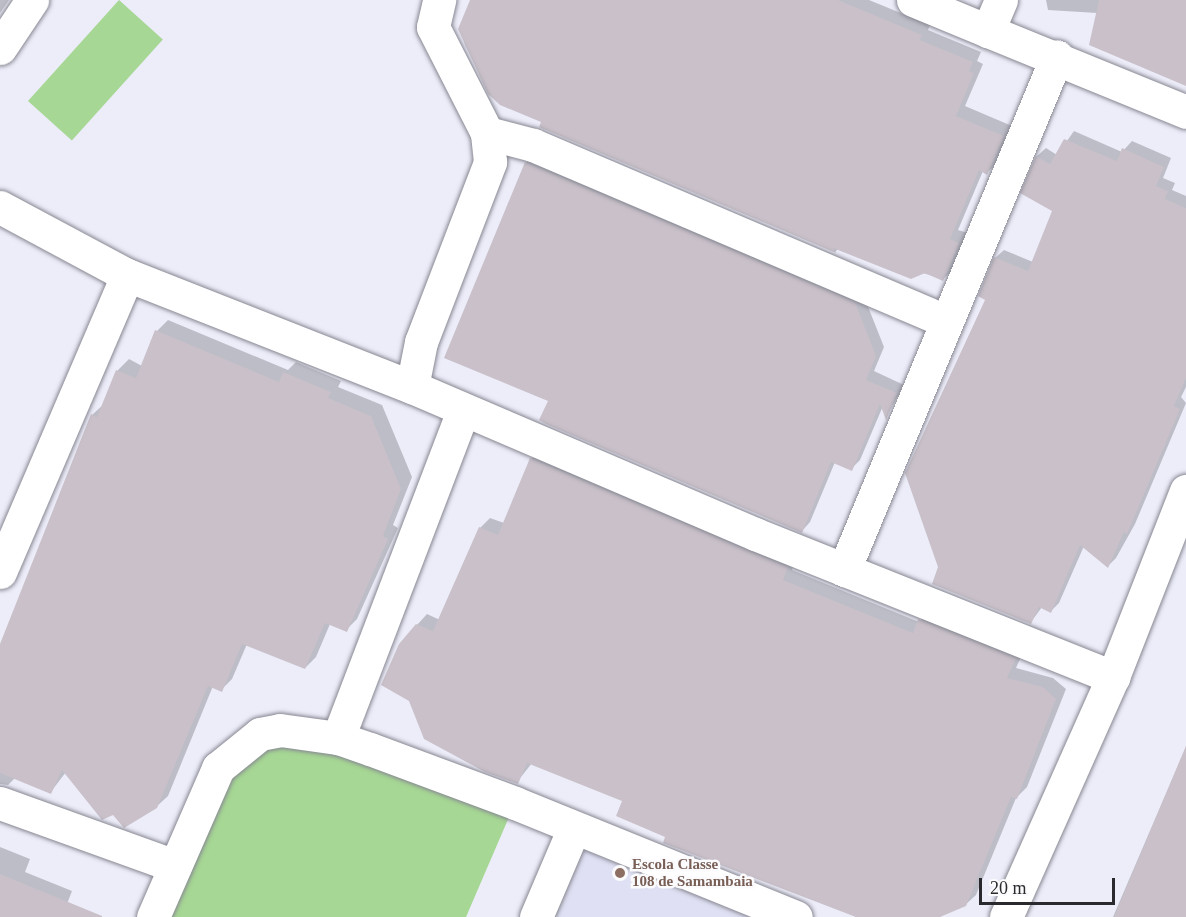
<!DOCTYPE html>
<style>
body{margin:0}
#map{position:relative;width:1186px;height:917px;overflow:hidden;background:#ecedf9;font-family:"Times New Roman",serif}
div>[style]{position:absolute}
.built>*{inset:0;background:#dfe0f3}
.green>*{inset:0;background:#a6d794;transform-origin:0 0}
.shadow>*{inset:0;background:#0003}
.building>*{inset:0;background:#c9c0c9}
.roads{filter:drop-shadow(0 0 2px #878792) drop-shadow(0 0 2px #878792)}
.minor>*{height:33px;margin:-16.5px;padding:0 16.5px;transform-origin:16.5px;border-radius:16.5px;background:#fff}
.dots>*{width:16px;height:16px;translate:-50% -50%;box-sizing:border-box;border:3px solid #fbfbfd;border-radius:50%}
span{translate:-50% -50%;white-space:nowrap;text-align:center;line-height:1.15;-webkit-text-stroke:5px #fbfbfd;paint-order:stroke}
.education-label{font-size:15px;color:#785e54;font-weight:700}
.left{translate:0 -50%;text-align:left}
.scale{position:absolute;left:979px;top:878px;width:136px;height:27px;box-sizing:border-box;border:3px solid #2a2a2e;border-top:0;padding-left:8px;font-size:18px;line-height:21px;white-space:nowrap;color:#2a2a2e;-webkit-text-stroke:4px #fbfbfd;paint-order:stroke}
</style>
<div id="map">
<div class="built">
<div style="clip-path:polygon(574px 828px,796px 917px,536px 917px)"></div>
</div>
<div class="green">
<div style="left:119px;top:0;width:59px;height:136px;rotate:42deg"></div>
<div style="clip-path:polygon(280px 730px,515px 803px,466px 917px,153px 917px,218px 768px)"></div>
</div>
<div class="shadow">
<div style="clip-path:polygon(0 0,9px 0,0 13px)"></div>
<div style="clip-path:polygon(472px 0,869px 0,930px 25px,928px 30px,981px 52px,977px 61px,983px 64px,965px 106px,1012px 126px,997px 163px,987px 173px,983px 171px,958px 230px,968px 233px,953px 270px,943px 279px,839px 248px,835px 252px,541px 127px,543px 122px,490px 93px,465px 45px,461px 27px)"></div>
<div style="clip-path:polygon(1046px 0,1186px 0,1186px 84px,1097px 13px,1048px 10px)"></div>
<div style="clip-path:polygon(1074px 131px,1122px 152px,1132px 141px,1171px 158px,1163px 178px,1175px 183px,1172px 190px,1186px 196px,1186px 387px,1181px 397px,1186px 403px,1135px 524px,1116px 558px,1108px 566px,1084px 546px,1059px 603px,1051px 611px,1042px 607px,1031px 622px,940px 567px,995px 258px,1004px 250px,1033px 262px,1054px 210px,1022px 192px,1037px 156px,1046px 148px,1057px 155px)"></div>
<div style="clip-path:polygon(534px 155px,863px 294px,884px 347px,874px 371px,904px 385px,886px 417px,883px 406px,860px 460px,851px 469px,835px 462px,810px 522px,802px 531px,550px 400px,526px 163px)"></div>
<div style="clip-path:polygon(168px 320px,288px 370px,296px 362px,341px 381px,338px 387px,382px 405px,412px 477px,393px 525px,398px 528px,357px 619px,346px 630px,330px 624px,316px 657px,305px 668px,247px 644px,232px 679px,221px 690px,213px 686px,168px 796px,156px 807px,113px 814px,66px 772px,50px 793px,15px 778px,8px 785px,0 784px,0 648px,92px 415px,104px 404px,118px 370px,129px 359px,142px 366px,157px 331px)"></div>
<div style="clip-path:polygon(541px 449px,797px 557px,792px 570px,919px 622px,930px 610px,1025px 648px,1016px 668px,1053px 678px,1066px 689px,1027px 787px,1016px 798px,976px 895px,965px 905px,936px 917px,857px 917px,667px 836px,624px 800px,532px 763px,517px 782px,417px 625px,427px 614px,440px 620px,480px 528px,490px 518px,504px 523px,531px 459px)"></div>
<div style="clip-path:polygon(1186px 747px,1186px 917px,1113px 917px)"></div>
<div style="clip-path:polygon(0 847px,30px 859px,25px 872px,72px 891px,62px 917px,0 917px)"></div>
</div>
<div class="building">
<div style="clip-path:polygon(470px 0,838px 0,922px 35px,920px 40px,973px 62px,969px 71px,974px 73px,956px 116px,1004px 136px,987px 175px,979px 170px,950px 239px,959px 243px,943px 281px,925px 273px,911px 279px,833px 248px,836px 253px,539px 127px,541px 122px,500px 105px,488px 94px,458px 29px)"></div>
<div style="clip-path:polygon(1099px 0,1186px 0,1186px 86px,1089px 45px)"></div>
<div style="clip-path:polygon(1064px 139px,1117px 161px,1122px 148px,1164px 167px,1156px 186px,1168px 191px,1165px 199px,1186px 208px,1186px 378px,1174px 406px,1180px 409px,1127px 534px,1124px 532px,1108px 568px,1080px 545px,1051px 613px,1039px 607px,1031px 624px,932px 584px,938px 567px,905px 473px,985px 300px,978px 296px,994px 257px,1028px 271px,1052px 211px,1020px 193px,1036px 156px,1050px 164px)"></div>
<div style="clip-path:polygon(525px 162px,855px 302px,876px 356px,866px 380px,897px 393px,886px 420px,880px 404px,852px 471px,831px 462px,802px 533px,546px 424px,539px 420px,548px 401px,444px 358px)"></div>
<div style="clip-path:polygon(155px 330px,279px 382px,283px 372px,331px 392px,328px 398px,371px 416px,401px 489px,383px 536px,388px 539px,347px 632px,325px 623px,305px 669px,242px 644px,222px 692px,208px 686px,157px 808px,124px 828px,113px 815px,102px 820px,62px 770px,51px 794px,0 773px,0 644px,91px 414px,97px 417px,116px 370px,136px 378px)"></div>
<div style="clip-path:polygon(530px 458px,788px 567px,783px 580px,913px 633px,918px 619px,1016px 658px,1007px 678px,1043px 687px,1056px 699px,1017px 799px,1011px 797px,966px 906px,940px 917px,856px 917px,663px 843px,665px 837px,616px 816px,622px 801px,527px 763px,518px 784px,485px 772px,424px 739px,409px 701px,381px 685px,399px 644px,416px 624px,433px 631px,479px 527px,498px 535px)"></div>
<div style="clip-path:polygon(1186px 746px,1186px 917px,1114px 917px)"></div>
<div style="clip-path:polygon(0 874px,102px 916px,102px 917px,0 917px)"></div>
</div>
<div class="roads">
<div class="minor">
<div style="left:913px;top:0;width:81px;rotate:22.5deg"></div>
<div style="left:1001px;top:0;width:34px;rotate:113deg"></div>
<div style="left:988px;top:31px;width:214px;rotate:22.2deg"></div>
<div style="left:0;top:48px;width:58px;rotate:-56.3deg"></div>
<div style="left:487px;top:133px;width:48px;rotate:14.6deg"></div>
<div style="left:533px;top:145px;width:447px;rotate:23.1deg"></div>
<div style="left:0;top:207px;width:144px;rotate:28.2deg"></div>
<div style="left:127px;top:275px;width:306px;rotate:21.5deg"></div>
<div style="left:412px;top:387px;width:373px;rotate:23.2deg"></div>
<div style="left:755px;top:534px;width:386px;rotate:21.8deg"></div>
<div style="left:1113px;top:677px;width:200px;rotate:-68.6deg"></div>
<div style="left:412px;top:387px;width:46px;rotate:-78.7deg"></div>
<div style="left:421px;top:342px;width:193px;rotate:-69deg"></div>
<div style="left:490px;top:162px;width:29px;rotate:-96deg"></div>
<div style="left:487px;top:133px;width:119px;rotate:-117deg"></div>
<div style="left:433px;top:27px;width:28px;rotate:-77deg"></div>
<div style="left:844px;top:570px;width:556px;rotate:-67.49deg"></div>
<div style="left:0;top:572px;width:323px;rotate:-66.8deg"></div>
<div style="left:338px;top:738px;width:350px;rotate:-69.1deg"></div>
<div style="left:0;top:803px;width:186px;rotate:19.8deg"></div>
<div style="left:153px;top:917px;width:163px;rotate:-66.4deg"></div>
<div style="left:218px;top:768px;width:54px;rotate:-39deg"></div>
<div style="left:260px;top:734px;width:20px;rotate:-11deg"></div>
<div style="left:280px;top:730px;width:59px;rotate:7.9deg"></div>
<div style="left:338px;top:738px;width:34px;rotate:19deg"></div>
<div style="left:370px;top:749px;width:155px;rotate:20.4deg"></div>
<div style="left:515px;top:803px;width:303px;rotate:22.1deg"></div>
<div style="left:536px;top:917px;width:97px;rotate:-66.9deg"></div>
<div style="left:1006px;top:917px;width:263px;rotate:-66deg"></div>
</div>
</div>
<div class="dots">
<div style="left:620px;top:873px;background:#8d6e63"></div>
</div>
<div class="education-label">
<span class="left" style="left:632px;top:873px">Escola Classe<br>108 de Samambaia</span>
</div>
<div class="scale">20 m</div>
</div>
